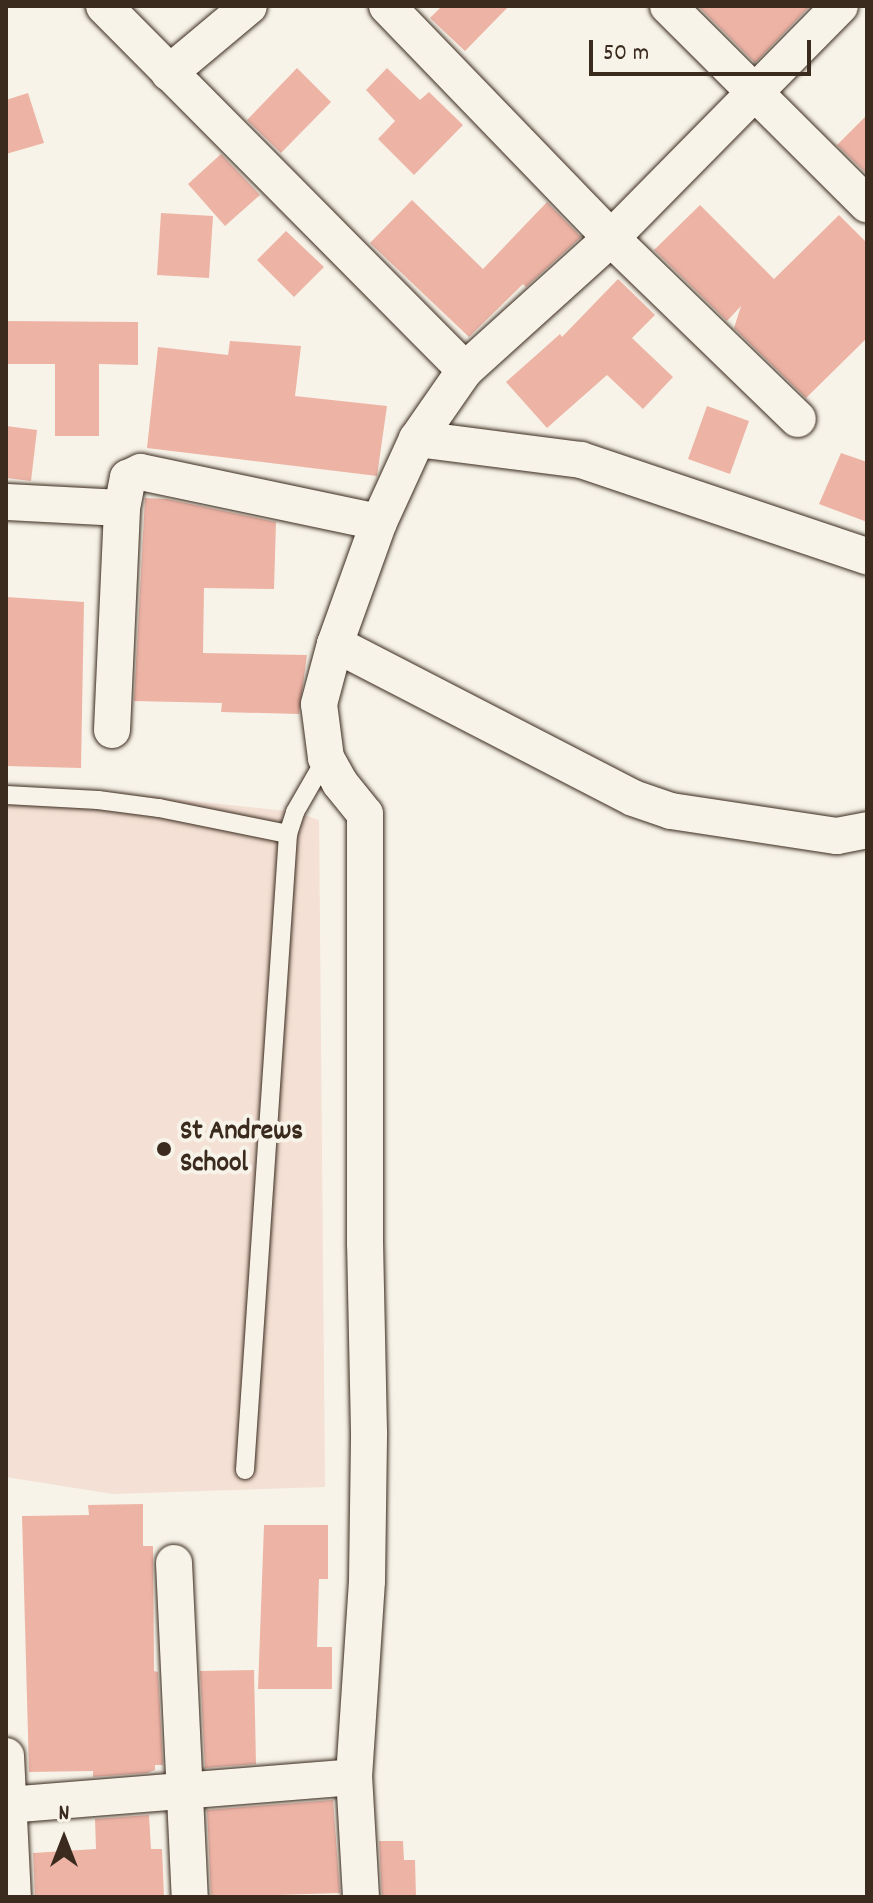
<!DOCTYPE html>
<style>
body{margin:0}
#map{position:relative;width:873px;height:1903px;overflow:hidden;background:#f7f3e8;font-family:Dekko,sans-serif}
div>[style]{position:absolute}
.built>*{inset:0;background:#f4e0d4}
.building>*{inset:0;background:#edb4a6}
.roads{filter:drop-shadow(0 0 2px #3b2a1e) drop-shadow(0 0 2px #3b2a1e)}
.lane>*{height:18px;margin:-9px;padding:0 9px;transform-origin:9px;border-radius:9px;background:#f7f3e8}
.street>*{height:36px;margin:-18px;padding:0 18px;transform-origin:18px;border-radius:18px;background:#f7f3e8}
.dots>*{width:22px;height:22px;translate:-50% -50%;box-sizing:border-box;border:4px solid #f7f3e8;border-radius:50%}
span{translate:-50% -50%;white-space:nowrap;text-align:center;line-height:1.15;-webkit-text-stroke:8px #f7f3e8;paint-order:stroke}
.poi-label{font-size:28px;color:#3b2a1e;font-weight:700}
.left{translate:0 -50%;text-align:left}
.frame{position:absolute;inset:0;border:8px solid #3b2a1e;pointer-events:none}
.north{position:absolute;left:24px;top:1799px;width:80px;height:80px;-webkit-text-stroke:6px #f7f3e8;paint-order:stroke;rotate:0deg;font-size:22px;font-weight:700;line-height:32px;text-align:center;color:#3b2a1e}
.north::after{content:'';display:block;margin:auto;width:28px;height:36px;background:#3b2a1e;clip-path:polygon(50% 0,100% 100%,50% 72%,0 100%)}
.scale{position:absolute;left:589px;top:40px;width:222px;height:36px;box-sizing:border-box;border:4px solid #3b2a1e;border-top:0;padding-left:10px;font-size:24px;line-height:28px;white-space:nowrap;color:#3b2a1e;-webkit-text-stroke:6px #f7f3e8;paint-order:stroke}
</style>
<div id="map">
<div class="built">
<i style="clip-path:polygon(6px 789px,117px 793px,295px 812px,319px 820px,325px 1487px,113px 1494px,6px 1477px)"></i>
</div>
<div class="building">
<i style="clip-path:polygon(442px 6px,509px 6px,465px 51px,430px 18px)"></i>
<i style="clip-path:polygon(698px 6px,810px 6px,755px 63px)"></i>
<i style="clip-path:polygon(297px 68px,331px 102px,281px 153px,247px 120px)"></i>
<i style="clip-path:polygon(387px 68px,420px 100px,429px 92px,463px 125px,414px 175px,378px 139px,395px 121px,366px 90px)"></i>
<i style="clip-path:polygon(28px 93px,44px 143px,6px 154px,6px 100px)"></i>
<i style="clip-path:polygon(867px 115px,867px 174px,837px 145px)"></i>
<i style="clip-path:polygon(221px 154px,260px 195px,225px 226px,188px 184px)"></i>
<i style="clip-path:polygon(412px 200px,483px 269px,547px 202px,581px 237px,526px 287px,523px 284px,469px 337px,370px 243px)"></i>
<i style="clip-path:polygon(700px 205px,774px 279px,839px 215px,867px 243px,867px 338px,806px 398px,734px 328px,741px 306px,727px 321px,654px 250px)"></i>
<i style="clip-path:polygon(161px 213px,213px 216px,209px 278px,157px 275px)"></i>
<i style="clip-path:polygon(286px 231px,324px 267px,294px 297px,257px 260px)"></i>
<i style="clip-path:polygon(618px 279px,655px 315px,632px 338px,673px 377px,643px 409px,607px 375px,547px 428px,506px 382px,560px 334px,562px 337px)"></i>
<i style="clip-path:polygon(6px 321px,138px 322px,138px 365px,99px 364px,99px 436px,55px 436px,55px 364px,6px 364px)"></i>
<i style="clip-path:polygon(230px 341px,301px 346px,295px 396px,387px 406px,377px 476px,147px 448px,158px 347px,228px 355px)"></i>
<i style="clip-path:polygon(707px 406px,749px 421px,730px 474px,688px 459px)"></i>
<i style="clip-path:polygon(6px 426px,37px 430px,31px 481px,6px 478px)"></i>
<i style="clip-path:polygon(841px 453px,867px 462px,867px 522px,819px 504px)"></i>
<i style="clip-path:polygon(145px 498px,167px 499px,276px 522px,274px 589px,204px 588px,203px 653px,307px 655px,299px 714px,221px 712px,222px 703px,134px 701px)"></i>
<i style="clip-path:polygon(6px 597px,84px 602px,81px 768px,6px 766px)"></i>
<i style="clip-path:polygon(143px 1504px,143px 1546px,153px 1546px,154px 1671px,158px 1672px,163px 1765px,155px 1765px,155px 1770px,147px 1773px,93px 1777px,93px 1771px,29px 1772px,22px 1516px,89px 1515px,88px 1505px)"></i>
<i style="clip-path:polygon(264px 1525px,328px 1525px,328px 1579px,319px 1579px,317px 1647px,332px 1647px,332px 1689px,258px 1689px)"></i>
<i style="clip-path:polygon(254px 1670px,256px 1764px,205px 1768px,200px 1671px)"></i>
<i style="clip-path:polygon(333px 1800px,340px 1893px,211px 1897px,207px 1810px)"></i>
<i style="clip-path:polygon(149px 1815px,151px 1849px,162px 1849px,164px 1897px,35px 1897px,33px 1853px,96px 1849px,95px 1819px)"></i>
<i style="clip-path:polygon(379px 1841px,403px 1841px,404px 1860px,415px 1860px,416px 1897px,382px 1897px)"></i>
</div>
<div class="roads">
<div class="lane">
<i style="left:6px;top:795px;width:92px;rotate:3.1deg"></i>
<i style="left:98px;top:800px;width:62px;rotate:7.5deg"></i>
<i style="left:159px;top:808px;width:132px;rotate:11.4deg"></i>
<i style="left:245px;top:1470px;width:637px;rotate:-86.13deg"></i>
<i style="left:288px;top:834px;width:23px;rotate:-72deg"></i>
<i style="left:295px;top:812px;width:62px;rotate:-60.1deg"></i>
</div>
<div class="street">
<i style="left:104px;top:6px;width:513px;rotate:45.24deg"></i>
<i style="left:387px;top:6px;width:322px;rotate:46deg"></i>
<i style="left:611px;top:238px;width:260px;rotate:44.1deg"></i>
<i style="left:668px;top:6px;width:281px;rotate:44.9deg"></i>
<i style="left:169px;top:73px;width:104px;rotate:-39.9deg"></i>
<i style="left:417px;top:439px;width:165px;rotate:7.3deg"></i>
<i style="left:581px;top:460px;width:302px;rotate:18.6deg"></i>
<i style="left:6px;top:502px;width:116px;rotate:3deg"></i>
<i style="left:335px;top:644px;width:335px;rotate:27.3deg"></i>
<i style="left:633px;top:798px;width:40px;rotate:18.9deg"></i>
<i style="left:671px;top:811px;width:168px;rotate:8.6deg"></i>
<i style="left:837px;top:836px;width:31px;rotate:-11deg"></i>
<i style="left:112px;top:730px;width:222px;rotate:-87.4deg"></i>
<i style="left:122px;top:508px;width:31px;rotate:-79deg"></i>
<i style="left:128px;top:478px;width:14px;rotate:-25deg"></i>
<i style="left:141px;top:472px;width:243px;rotate:11.9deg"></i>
<i style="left:174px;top:1563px;width:334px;rotate:87.3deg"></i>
<i style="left:6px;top:1756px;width:141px;rotate:87.2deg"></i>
<i style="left:6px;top:1805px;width:349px;rotate:-4.6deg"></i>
<i style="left:361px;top:1897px;width:120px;rotate:-93.3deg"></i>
<i style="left:354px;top:1777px;width:196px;rotate:-86.2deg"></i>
<i style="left:367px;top:1581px;width:149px;rotate:-89.2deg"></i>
<i style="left:369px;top:1432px;width:189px;rotate:-91.2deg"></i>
<i style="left:365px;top:1243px;width:429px;rotate:-90deg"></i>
<i style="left:365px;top:814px;width:40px;rotate:-129deg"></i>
<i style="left:340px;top:783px;width:29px;rotate:-119deg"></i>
<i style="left:326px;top:758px;width:54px;rotate:-97.4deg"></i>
<i style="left:319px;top:704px;width:62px;rotate:-75.1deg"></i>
<i style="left:335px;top:644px;width:130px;rotate:-70.2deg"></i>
<i style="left:379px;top:522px;width:91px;rotate:-65.4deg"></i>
<i style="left:417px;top:439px;width:84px;rotate:-55.2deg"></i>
<i style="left:465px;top:370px;width:197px;rotate:-42.1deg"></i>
<i style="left:611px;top:238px;width:326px;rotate:-45.4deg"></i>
</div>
</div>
<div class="dots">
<i style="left:164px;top:1149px;background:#3b2a1e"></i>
</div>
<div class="poi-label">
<span class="left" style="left:180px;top:1149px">St Andrews<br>School</span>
</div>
<div class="frame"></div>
<div class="north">N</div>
<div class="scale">50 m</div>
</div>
